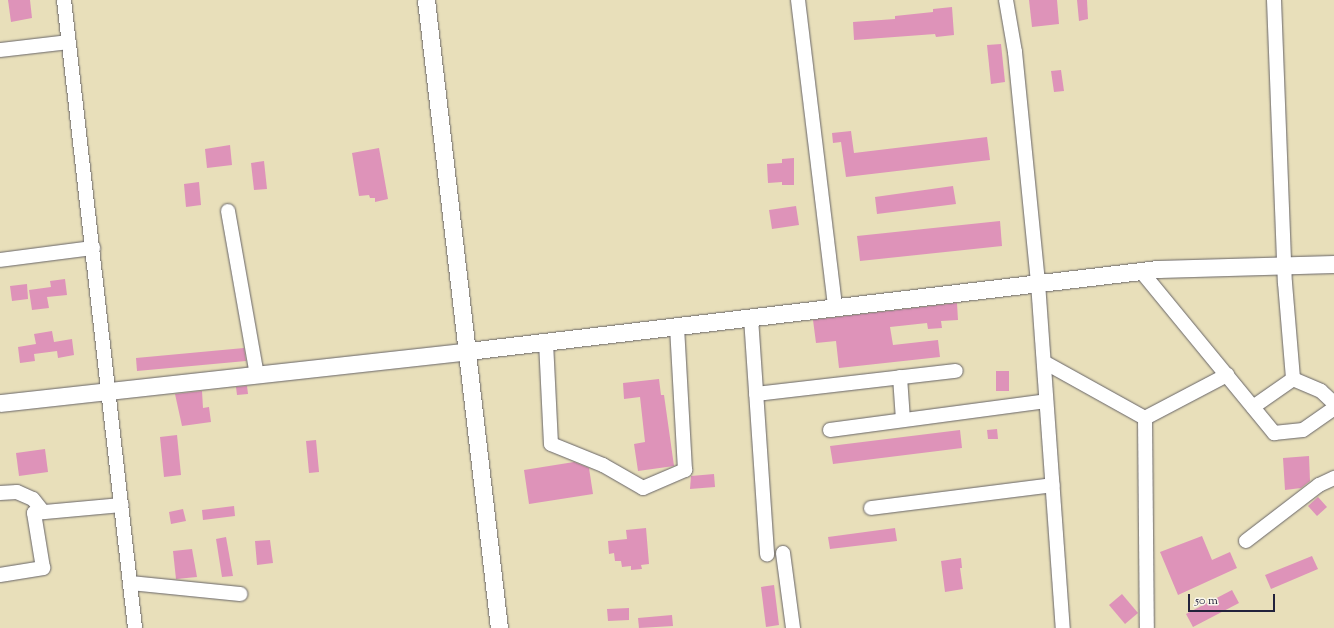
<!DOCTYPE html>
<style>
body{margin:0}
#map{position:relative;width:1334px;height:628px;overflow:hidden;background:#e8dfba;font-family:"Sorts Mill Goudy",serif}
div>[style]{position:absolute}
.building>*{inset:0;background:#de93b9}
.roads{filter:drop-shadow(0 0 1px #676467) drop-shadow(0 0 1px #676467)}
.minor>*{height:14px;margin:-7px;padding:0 7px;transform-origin:7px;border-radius:7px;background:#fff}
.tertiary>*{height:17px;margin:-8.5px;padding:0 8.5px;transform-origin:8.5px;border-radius:8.5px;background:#fff}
span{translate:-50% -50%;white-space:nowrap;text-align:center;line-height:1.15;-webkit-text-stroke:3px #fbf7ec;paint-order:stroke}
.scale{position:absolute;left:1188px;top:594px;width:87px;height:18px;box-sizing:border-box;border:2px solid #22223b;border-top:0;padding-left:5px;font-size:12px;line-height:14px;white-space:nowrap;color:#22223b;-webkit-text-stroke:3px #fbf7ec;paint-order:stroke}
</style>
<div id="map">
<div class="building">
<i style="clip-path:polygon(8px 0,30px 0,32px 18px,11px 22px)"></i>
<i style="clip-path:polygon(1029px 0,1057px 0,1059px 24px,1032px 27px)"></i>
<i style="clip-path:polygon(1077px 0,1087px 0,1088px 19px,1079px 21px)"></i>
<i style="clip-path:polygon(952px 7px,954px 35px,936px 37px,935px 34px,854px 40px,853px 22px,895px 19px,895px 16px,933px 12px,933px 9px)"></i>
<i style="clip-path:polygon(1001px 44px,1005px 82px,991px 84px,987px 45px)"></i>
<i style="clip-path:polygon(1061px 70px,1064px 91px,1054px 92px,1051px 71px)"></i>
<i style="clip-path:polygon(851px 131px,854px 153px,987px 137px,990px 160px,846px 177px,841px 142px,833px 143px,832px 133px)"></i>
<i style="clip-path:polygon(230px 145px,232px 165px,207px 168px,205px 149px)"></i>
<i style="clip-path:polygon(379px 148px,388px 199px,375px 202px,375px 198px,370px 198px,369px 195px,359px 196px,352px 153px)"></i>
<i style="clip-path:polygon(794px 158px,794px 185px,782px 185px,782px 182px,768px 183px,767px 164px,782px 163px,782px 159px)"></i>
<i style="clip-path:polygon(264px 161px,267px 189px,254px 190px,251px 163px)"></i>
<i style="clip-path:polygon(199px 182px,201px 205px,186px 207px,184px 184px)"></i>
<i style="clip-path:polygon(953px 186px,956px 204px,877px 214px,875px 197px)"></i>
<i style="clip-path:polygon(796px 206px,799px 225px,772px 229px,769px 210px)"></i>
<i style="clip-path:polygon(1000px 221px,1002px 246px,860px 261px,857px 236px)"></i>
<i style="clip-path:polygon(65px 279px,67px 295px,47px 297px,49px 308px,32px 310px,29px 290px,51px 287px,50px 281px)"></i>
<i style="clip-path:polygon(27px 284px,28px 299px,12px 301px,10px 286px)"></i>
<i style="clip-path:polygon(957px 303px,958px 320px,941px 321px,942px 328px,928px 329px,927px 323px,890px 327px,893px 345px,938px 340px,940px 357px,839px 368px,836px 341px,816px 343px,813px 320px)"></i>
<i style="clip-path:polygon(52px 331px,54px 342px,72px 339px,74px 355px,58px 358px,57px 351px,34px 354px,35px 361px,20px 363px,18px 347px,36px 344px,34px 334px)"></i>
<i style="clip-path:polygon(244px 348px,246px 361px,137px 371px,136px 358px)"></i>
<i style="clip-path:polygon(996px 371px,1009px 371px,1009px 391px,996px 391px)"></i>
<i style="clip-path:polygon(659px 379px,661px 395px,664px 395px,674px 466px,638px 471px,634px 444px,645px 442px,640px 397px,624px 399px,623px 383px)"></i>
<i style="clip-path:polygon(247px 386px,248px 394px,237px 395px,236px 387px)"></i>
<i style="clip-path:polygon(202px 391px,203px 408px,209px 407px,211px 422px,182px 426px,175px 394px)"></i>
<i style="clip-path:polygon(997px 429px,998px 439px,988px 439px,987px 430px)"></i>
<i style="clip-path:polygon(960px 430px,962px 448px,833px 464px,830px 446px)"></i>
<i style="clip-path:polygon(177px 435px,181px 475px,164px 477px,160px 437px)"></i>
<i style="clip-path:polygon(316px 440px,319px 472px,309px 473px,306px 441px)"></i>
<i style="clip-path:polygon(45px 449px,48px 472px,19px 476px,16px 453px)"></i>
<i style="clip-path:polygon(1309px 456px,1310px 481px,1301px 488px,1285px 490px,1283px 458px)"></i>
<i style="clip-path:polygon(574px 462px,589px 468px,593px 494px,529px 504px,524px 470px)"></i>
<i style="clip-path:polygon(714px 474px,715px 487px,690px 489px,691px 476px)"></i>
<i style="clip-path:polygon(1318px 497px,1327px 507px,1317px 516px,1308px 506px)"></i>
<i style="clip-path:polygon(234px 506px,235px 516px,203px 520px,202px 510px)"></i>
<i style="clip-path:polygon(183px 509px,186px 521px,171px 524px,169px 512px)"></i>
<i style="clip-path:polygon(646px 528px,649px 564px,641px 565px,642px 569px,631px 570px,631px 566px,622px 567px,621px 561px,615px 561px,614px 553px,609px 554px,608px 541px,627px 539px,626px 530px)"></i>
<i style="clip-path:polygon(895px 528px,897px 541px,830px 549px,828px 537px)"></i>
<i style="clip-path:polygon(1202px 536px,1212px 560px,1230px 552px,1237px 568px,1178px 595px,1160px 552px)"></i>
<i style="clip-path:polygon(226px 537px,233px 576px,222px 577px,216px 539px)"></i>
<i style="clip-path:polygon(270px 540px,273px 563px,257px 565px,255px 541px)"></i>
<i style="clip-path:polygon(192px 549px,197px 577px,176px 579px,173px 551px)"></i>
<i style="clip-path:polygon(1312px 556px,1318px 569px,1271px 589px,1265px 575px)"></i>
<i style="clip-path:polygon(961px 558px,962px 568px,960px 568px,963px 589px,945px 592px,941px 561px)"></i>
<i style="clip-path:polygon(774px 585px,779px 625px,766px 627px,761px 587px)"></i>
<i style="clip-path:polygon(1232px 590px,1239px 603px,1193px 627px,1186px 614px)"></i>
<i style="clip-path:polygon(1122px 594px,1138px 613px,1125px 624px,1109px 605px)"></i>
<i style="clip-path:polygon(629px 608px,629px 620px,608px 621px,607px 609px)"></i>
<i style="clip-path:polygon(672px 615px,673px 626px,639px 628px,638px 618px)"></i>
</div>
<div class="roads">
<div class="minor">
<i style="left:64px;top:0;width:632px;rotate:83.55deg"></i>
<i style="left:798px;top:0;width:310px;rotate:83.1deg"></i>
<i style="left:1006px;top:0;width:53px;rotate:80.2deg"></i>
<i style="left:1015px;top:52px;width:232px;rotate:84.3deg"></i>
<i style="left:1038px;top:283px;width:346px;rotate:85.9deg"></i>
<i style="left:1274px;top:0;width:283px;rotate:87.8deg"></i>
<i style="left:1285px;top:283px;width:96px;rotate:85.2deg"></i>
<i style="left:0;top:50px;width:69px;rotate:-6.6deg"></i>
<i style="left:228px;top:211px;width:167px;rotate:80deg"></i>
<i style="left:0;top:260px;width:94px;rotate:-7.4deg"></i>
<i style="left:1141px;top:271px;width:210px;rotate:50.6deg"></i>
<i style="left:1274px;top:433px;width:29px;rotate:-6deg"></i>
<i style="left:1303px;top:430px;width:38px;rotate:-35deg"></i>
<i style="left:751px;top:318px;width:237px;rotate:86.1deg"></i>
<i style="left:546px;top:342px;width:102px;rotate:87.2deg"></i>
<i style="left:551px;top:444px;width:56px;rotate:22deg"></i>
<i style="left:603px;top:465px;width:46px;rotate:29.9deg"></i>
<i style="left:643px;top:488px;width:46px;rotate:-23.2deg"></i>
<i style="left:685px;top:470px;width:144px;rotate:-93.2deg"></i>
<i style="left:1044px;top:362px;width:115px;rotate:29deg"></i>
<i style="left:1145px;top:418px;width:93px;rotate:-27.7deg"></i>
<i style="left:900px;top:377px;width:43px;rotate:86deg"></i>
<i style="left:1293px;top:379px;width:30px;rotate:23deg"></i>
<i style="left:1321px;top:391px;width:18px;rotate:43deg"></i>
<i style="left:756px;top:394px;width:201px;rotate:-6.6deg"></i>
<i style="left:1253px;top:407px;width:49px;rotate:-35deg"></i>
<i style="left:1145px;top:418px;width:210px;rotate:89.5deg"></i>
<i style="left:830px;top:430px;width:218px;rotate:-7.6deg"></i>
<i style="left:0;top:493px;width:17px;rotate:-3deg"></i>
<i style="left:17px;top:492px;width:17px;rotate:24deg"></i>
<i style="left:33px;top:499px;width:16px;rotate:52deg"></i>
<i style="left:871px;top:508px;width:183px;rotate:-7.2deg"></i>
<i style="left:1246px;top:541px;width:92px;rotate:-37.5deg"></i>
<i style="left:1319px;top:485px;width:17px;rotate:-25deg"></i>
<i style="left:783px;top:553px;width:76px;rotate:82.4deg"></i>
<i style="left:0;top:575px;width:44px;rotate:-9.2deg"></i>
<i style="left:43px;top:568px;width:56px;rotate:-99.3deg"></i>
<i style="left:34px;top:513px;width:88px;rotate:-5.2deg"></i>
<i style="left:130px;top:583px;width:111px;rotate:5.7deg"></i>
</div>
<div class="tertiary">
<i style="left:426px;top:0;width:632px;rotate:83.37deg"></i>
<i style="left:0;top:403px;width:471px;rotate:-6.3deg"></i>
<i style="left:468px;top:351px;width:695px;rotate:-6.78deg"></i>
<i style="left:1158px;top:269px;width:176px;rotate:-1.6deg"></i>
</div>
</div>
<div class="scale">50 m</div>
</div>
